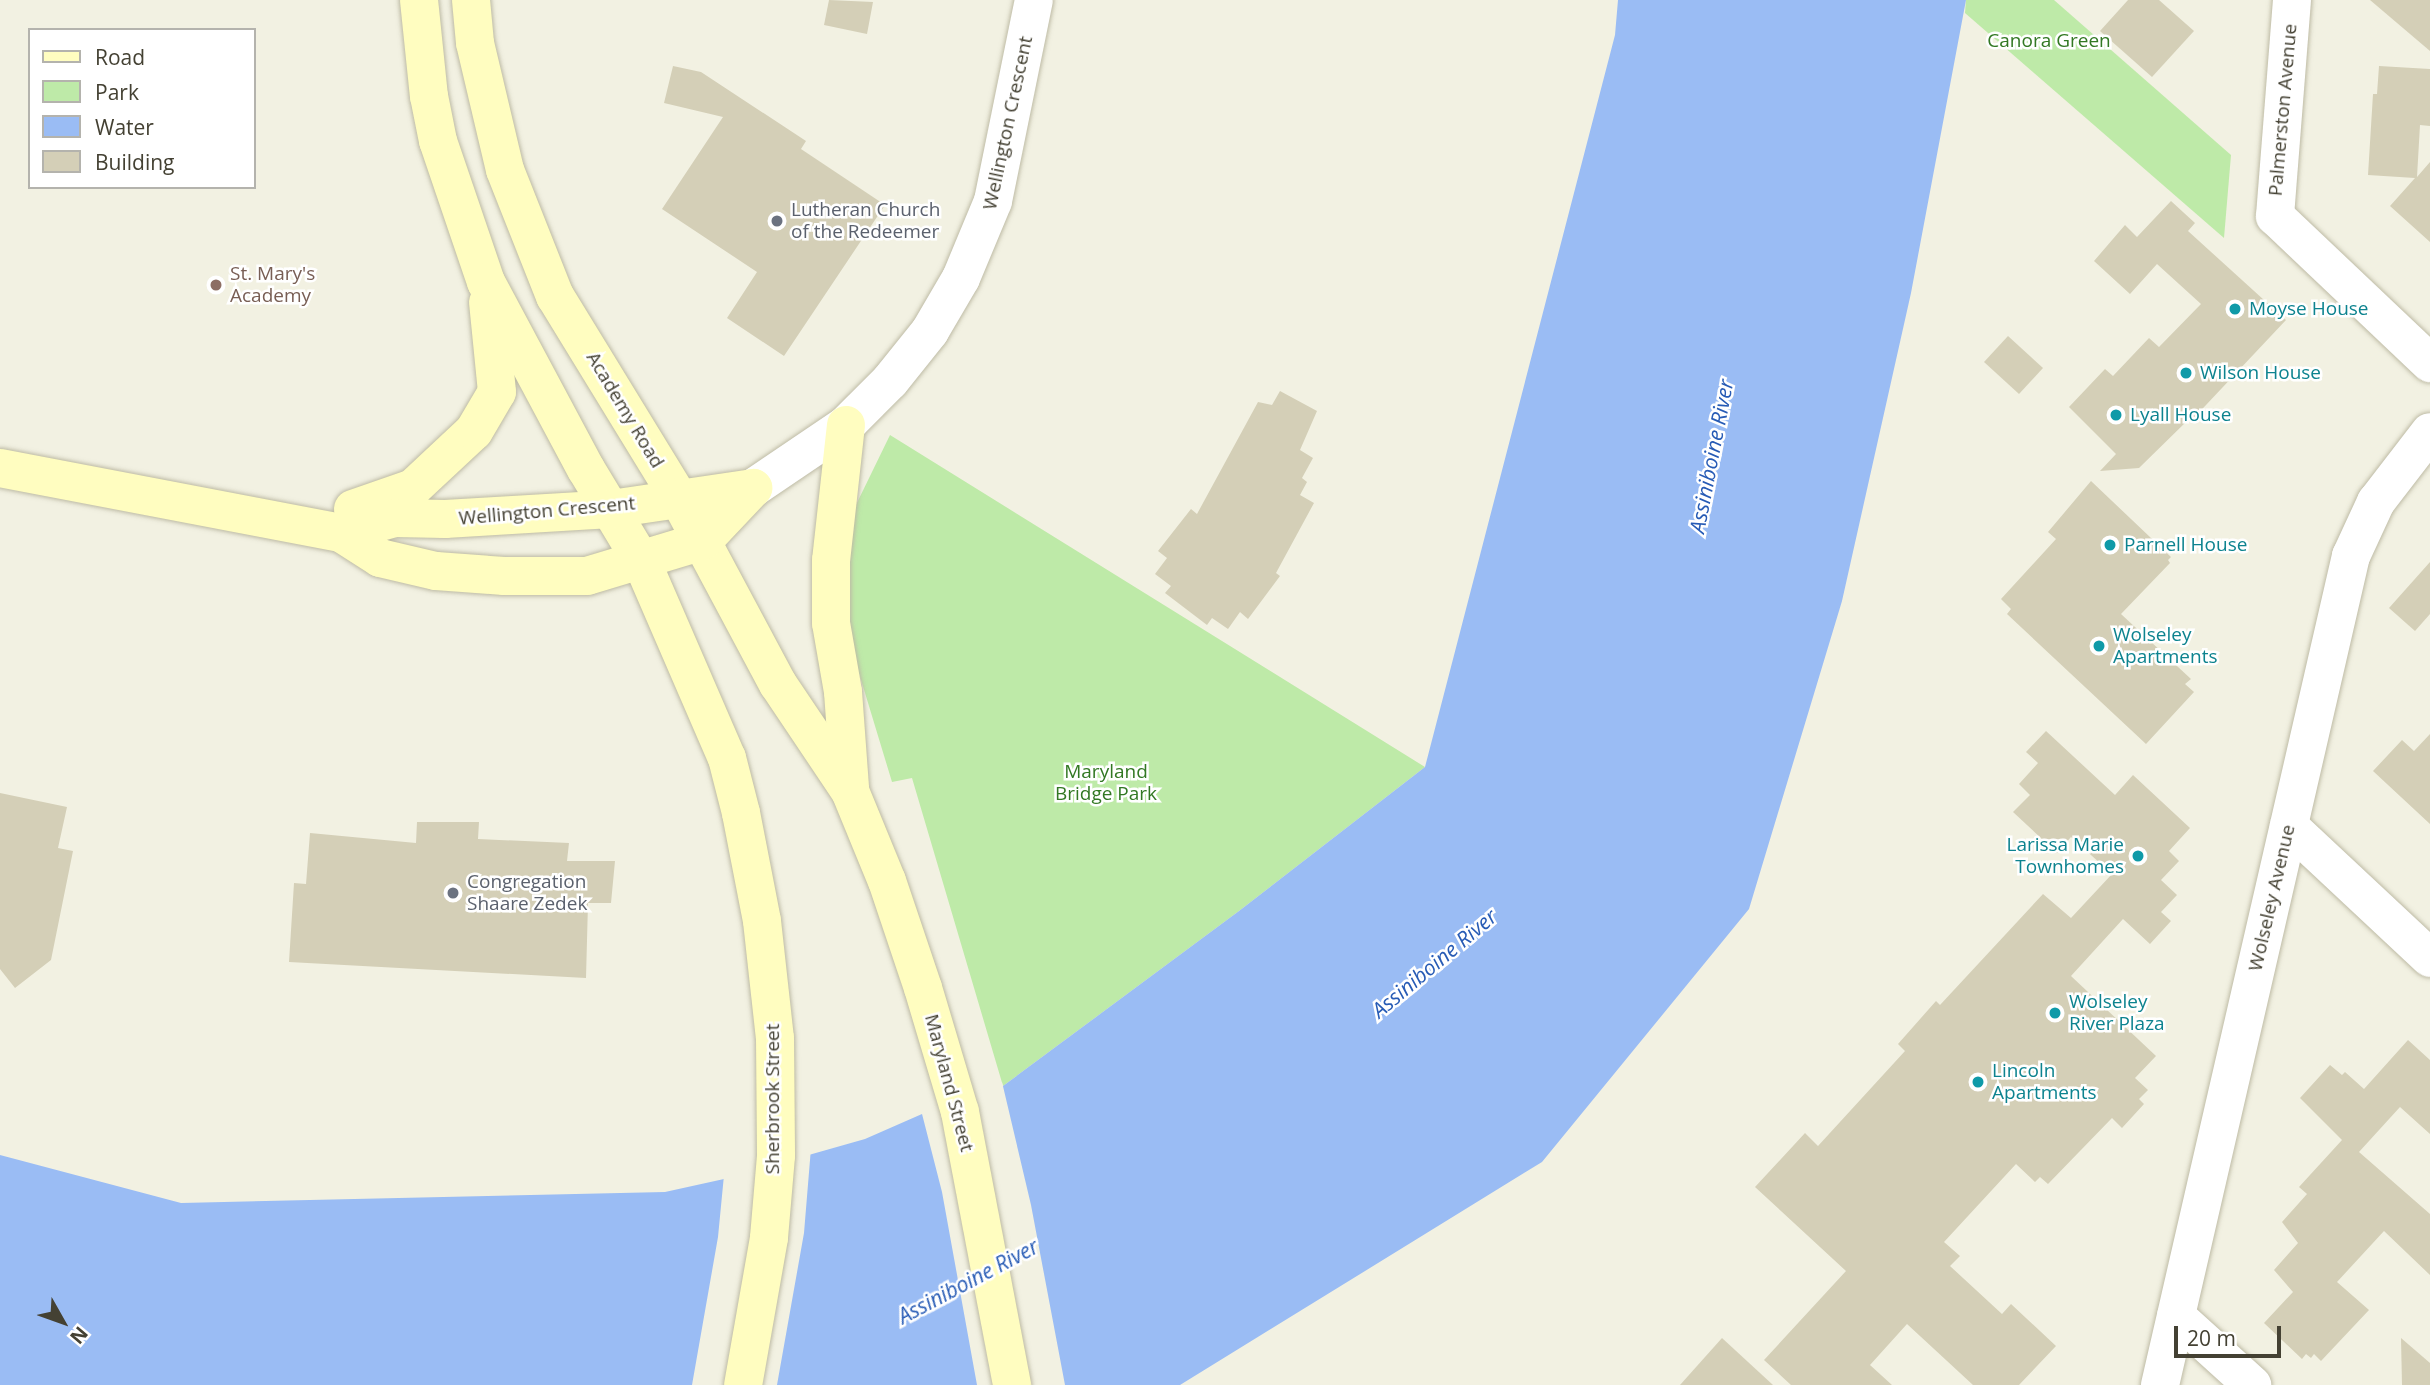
<!DOCTYPE html>
<style>
body{margin:0}
#map{position:relative;width:2430px;height:1385px;overflow:hidden;background:#f2f1e2;font-family:"Open Sans",sans-serif}
div>[style]{position:absolute}
.green>*{inset:0;background:#beeaa8}
.water>*{inset:0;background:#9abcf4}
.pier>*{inset:0;background:#f2f1e2}
.building>*{inset:0;background:#d4cfb7}
.roads{filter:drop-shadow(0 0 2px #bebba5) drop-shadow(0 0 2px #bebba5)}
.street>*{height:38px;margin:-19px;padding:0 19px;transform-origin:19px;border-radius:19px;background:#fff}
.secondary>*{height:38px;margin:-19px;padding:0 19px;transform-origin:19px;border-radius:19px;background:#fffdc0}
.dots>*{width:19px;height:19px;translate:-50% -50%;box-sizing:border-box;border:4px solid #fff;border-radius:50%}
span{translate:-50% -50%;white-space:nowrap;text-align:center;line-height:1.15;-webkit-text-stroke:5px #fff;paint-order:stroke}
.park-label{font-size:19px;color:#327823}
.street-label{font-size:19px;color:#444133}
.worship-label{font-size:19px;color:#5b616d}
.left{translate:0 -50%;text-align:left}
.education-label{font-size:19px;color:#785e54}
.culture-label{font-size:19px;color:#0d838f}
.right{translate:-100% -50%;text-align:right}
.water-label{font-size:21px;color:#275bb5;font-style:italic}
.legend{position:absolute;left:28px;top:28px;width:228px;height:161px;box-sizing:border-box;background:#fff;border:2px solid #b4b3ad;margin:0;padding:9px 12px;list-style:none;font-size:21px;color:#444133}
.legend li{display:flex;align-items:center;gap:14px;height:35px}
.legend b{width:35px;border:2px solid #b4b3ad}
.north{position:absolute;left:28px;top:1287px;width:70px;height:70px;-webkit-text-stroke:5px #fff;paint-order:stroke;rotate:130deg;font-size:19px;font-weight:700;line-height:28px;text-align:center;color:#444133}
.north::after{content:'';display:block;margin:auto;width:24px;height:32px;background:#444133;clip-path:polygon(50% 0,100% 100%,50% 72%,0 100%)}
.scale{position:absolute;left:2174px;top:1326px;width:107px;height:32px;box-sizing:border-box;border:4px solid #444133;border-top:0;padding-left:9px;font-size:21px;line-height:24px;white-space:nowrap;color:#444133;-webkit-text-stroke:5px #fff;paint-order:stroke}
</style>
<div id="map">
<div class="green">
<i style="clip-path:polygon(1966px 0,2054px 0,2231px 155px,2224px 238px,1965px 13px)"></i>
<i style="clip-path:polygon(890px 435px,1425px 767px,1239px 911px,1003px 1086px,912px 778px,892px 782px,852px 650px,843px 597px,853px 511px)"></i>
</div>
<div class="water">
<i style="clip-path:polygon(1618px 0,1966px 0,1911px 293px,1842px 601px,1749px 909px,1542px 1162px,1180px 1385px,0 1385px,0 1155px,181px 1203px,665px 1192px,724px 1179px,865px 1139px,922px 1114px,1003px 1086px,1239px 911px,1425px 767px,1615px 35px)"></i>
</div>
<div class="pier">
<i style="clip-path:polygon(1002px 1082px,1031px 1205px,1065px 1385px,977px 1385px,942px 1192px,921px 1110px)"></i>
<i style="clip-path:polygon(811px 1148px,804px 1233px,777px 1385px,692px 1385px,718px 1237px,724px 1175px)"></i>
</div>
<div class="building">
<i style="clip-path:polygon(829px 0,873px 2px,867px 34px,824px 25px)"></i>
<i style="clip-path:polygon(2128px 0,2159px 0,2194px 31px,2152px 77px,2100px 31px)"></i>
<i style="clip-path:polygon(2370px 0,2430px 0,2430px 51px)"></i>
<i style="clip-path:polygon(673px 66px,701px 72px,806px 141px,801px 149px,885px 205px,784px 356px,727px 318px,757px 272px,662px 209px,723px 117px,664px 103px)"></i>
<i style="clip-path:polygon(2379px 66px,2430px 69px,2430px 126px,2420px 125px,2417px 177px,2430px 162px,2430px 242px,2390px 206px,2415px 178px,2368px 175px,2373px 94px,2377px 94px)"></i>
<i style="clip-path:polygon(2171px 201px,2195px 223px,2188px 231px,2286px 320px,2190px 422px,2188px 420px,2139px 468px,2100px 471px,2116px 454px,2069px 407px,2105px 369px,2113px 376px,2149px 338px,2159px 347px,2201px 304px,2157px 264px,2130px 294px,2094px 261px,2125px 225px,2137px 237px)"></i>
<i style="clip-path:polygon(2008px 336px,2043px 368px,2019px 394px,1984px 362px)"></i>
<i style="clip-path:polygon(1280px 391px,1317px 411px,1300px 450px,1313px 458px,1302px 478px,1307px 482px,1300px 495px,1314px 503px,1276px 573px,1280px 576px,1248px 619px,1240px 612px,1228px 629px,1212px 618px,1207px 625px,1165px 593px,1171px 586px,1155px 574px,1167px 558px,1158px 551px,1191px 509px,1197px 514px,1258px 402px,1272px 405px)"></i>
<i style="clip-path:polygon(2091px 481px,2171px 557px,2168px 560px,2170px 563px,2121px 614px,2191px 679px,2185px 684px,2194px 692px,2146px 744px,2007px 614px,2011px 609px,2001px 599px,2056px 539px,2048px 532px)"></i>
<i style="clip-path:polygon(2430px 562px,2430px 614px,2415px 631px,2389px 608px)"></i>
<i style="clip-path:polygon(2046px 731px,2115px 795px,2133px 775px,2190px 828px,2169px 851px,2179px 861px,2161px 880px,2177px 895px,2161px 912px,2171px 921px,2150px 944px,2123px 919px,2071px 976px,2156px 1056px,2135px 1078px,2148px 1090px,2139px 1099px,2144px 1104px,2122px 1128px,2112px 1118px,2048px 1184px,2040px 1177px,2035px 1182px,2016px 1164px,1944px 1242px,1960px 1256px,1950px 1266px,2002px 1314px,2011px 1304px,2056px 1346px,2019px 1385px,1973px 1385px,1907px 1324px,1870px 1365px,1892px 1385px,1791px 1385px,1764px 1360px,1846px 1271px,1755px 1187px,1805px 1133px,1818px 1146px,1905px 1051px,1898px 1044px,1936px 1001px,1940px 1005px,2043px 894px,2071px 918px,2112px 874px,2071px 837px,2057px 853px,2013px 812px,2030px 795px,2019px 784px,2038px 763px,2026px 752px)"></i>
<i style="clip-path:polygon(2430px 734px,2430px 824px,2373px 771px,2402px 740px,2414px 751px)"></i>
<i style="clip-path:polygon(0 793px,67px 807px,58px 848px,73px 851px,51px 960px,15px 988px,0 969px)"></i>
<i style="clip-path:polygon(417px 822px,479px 822px,478px 839px,569px 843px,567px 861px,615px 861px,611px 903px,588px 903px,586px 978px,289px 962px,294px 883px,306px 884px,310px 833px,416px 843px)"></i>
<i style="clip-path:polygon(2408px 1040px,2430px 1060px,2430px 1134px,2400px 1107px,2359px 1152px,2430px 1214px,2430px 1275px,2384px 1231px,2337px 1282px,2369px 1310px,2321px 1361px,2314px 1354px,2311px 1358px,2306px 1354px,2302px 1359px,2264px 1323px,2293px 1292px,2274px 1270px,2298px 1243px,2282px 1222px,2307px 1194px,2299px 1187px,2342px 1140px,2300px 1098px,2330px 1065px,2342px 1075px,2345px 1072px,2364px 1089px)"></i>
<i style="clip-path:polygon(1722px 1338px,1773px 1385px,1680px 1385px)"></i>
<i style="clip-path:polygon(2401px 1338px,2430px 1363px,2430px 1385px,2402px 1385px)"></i>
</div>
<div class="roads">
<div class="street">
<i style="left:2292px;top:0;width:217px;rotate:94.5deg"></i>
<i style="left:2275px;top:216px;width:214px;rotate:43.5deg"></i>
<i style="left:753px;top:488px;width:112px;rotate:-34.1deg"></i>
<i style="left:846px;top:425px;width:62px;rotate:-45deg"></i>
<i style="left:890px;top:381px;width:64px;rotate:-51.3deg"></i>
<i style="left:930px;top:331px;width:61px;rotate:-59.7deg"></i>
<i style="left:961px;top:278px;width:83px;rotate:-67.4deg"></i>
<i style="left:993px;top:201px;width:205px;rotate:-78.5deg"></i>
<i style="left:2289px;top:826px;width:193px;rotate:43.1deg"></i>
<i style="left:2176px;top:1316px;width:103px;rotate:42.2deg"></i>
<i style="left:2160px;top:1385px;width:851px;rotate:-77.03deg"></i>
<i style="left:2351px;top:556px;width:60px;rotate:-65.2deg"></i>
<i style="left:2376px;top:502px;width:88px;rotate:-52.4deg"></i>
</div>
<div class="secondary">
<i style="left:419px;top:0;width:97px;rotate:84.1deg"></i>
<i style="left:429px;top:96px;width:46px;rotate:78.7deg"></i>
<i style="left:438px;top:141px;width:149px;rotate:71.2deg"></i>
<i style="left:486px;top:282px;width:212px;rotate:61.9deg"></i>
<i style="left:586px;top:469px;width:109px;rotate:58.9deg"></i>
<i style="left:642px;top:562px;width:214px;rotate:66.6deg"></i>
<i style="left:727px;top:758px;width:57px;rotate:75.7deg"></i>
<i style="left:741px;top:813px;width:110px;rotate:79deg"></i>
<i style="left:762px;top:921px;width:118px;rotate:83.7deg"></i>
<i style="left:775px;top:1038px;width:118px;rotate:89.5deg"></i>
<i style="left:776px;top:1156px;width:82px;rotate:94.9deg"></i>
<i style="left:769px;top:1238px;width:149px;rotate:100deg"></i>
<i style="left:471px;top:0;width:43px;rotate:84.7deg"></i>
<i style="left:475px;top:43px;width:130px;rotate:76.7deg"></i>
<i style="left:505px;top:170px;width:136px;rotate:68.4deg"></i>
<i style="left:555px;top:296px;width:236px;rotate:58.5deg"></i>
<i style="left:678px;top:497px;width:212px;rotate:61.9deg"></i>
<i style="left:778px;top:684px;width:129px;rotate:56.1deg"></i>
<i style="left:850px;top:791px;width:97px;rotate:67.7deg"></i>
<i style="left:887px;top:881px;width:113px;rotate:71.4deg"></i>
<i style="left:923px;top:988px;width:129px;rotate:73.4deg"></i>
<i style="left:960px;top:1112px;width:278px;rotate:79.2deg"></i>
<i style="left:846px;top:425px;width:136px;rotate:96.3deg"></i>
<i style="left:831px;top:560px;width:63px;rotate:90deg"></i>
<i style="left:831px;top:623px;width:70px;rotate:80.1deg"></i>
<i style="left:843px;top:692px;width:96px;rotate:85.8deg"></i>
<i style="left:0;top:468px;width:347px;rotate:10.8deg"></i>
<i style="left:341px;top:533px;width:46px;rotate:32.7deg"></i>
<i style="left:380px;top:558px;width:57px;rotate:13.1deg"></i>
<i style="left:436px;top:571px;width:68px;rotate:4.2deg"></i>
<i style="left:504px;top:576px;width:83px"></i>
<i style="left:587px;top:576px;width:121px;rotate:-16.8deg"></i>
<i style="left:703px;top:541px;width:73px;rotate:-46.7deg"></i>
<i style="left:353px;top:509px;width:64px;rotate:-19.3deg"></i>
<i style="left:413px;top:488px;width:83px;rotate:-43.1deg"></i>
<i style="left:474px;top:431px;width:45px;rotate:-59.5deg"></i>
<i style="left:497px;top:392px;width:90px;rotate:-95.7deg"></i>
<i style="left:341px;top:533px;width:56px;rotate:-15.5deg"></i>
<i style="left:395px;top:518px;width:50px;rotate:1.1deg"></i>
<i style="left:445px;top:519px;width:166px;rotate:-3.4deg"></i>
<i style="left:611px;top:509px;width:144px;rotate:-8.4deg"></i>
</div>
</div>
<div class="dots">
<i style="left:777px;top:221px;background:#6b7280"></i>
<i style="left:216px;top:285px;background:#8d6e63"></i>
<i style="left:2235px;top:309px;background:#0f9aa8"></i>
<i style="left:2186px;top:373px;background:#0f9aa8"></i>
<i style="left:2116px;top:415px;background:#0f9aa8"></i>
<i style="left:2110px;top:545px;background:#0f9aa8"></i>
<i style="left:2099px;top:646px;background:#0f9aa8"></i>
<i style="left:2138px;top:856px;background:#0f9aa8"></i>
<i style="left:453px;top:893px;background:#6b7280"></i>
<i style="left:2055px;top:1013px;background:#0f9aa8"></i>
<i style="left:1978px;top:1082px;background:#0f9aa8"></i>
</div>
<div class="park-label">
<span style="left:2049px;top:41px">Canora Green</span>
<span style="left:1106px;top:783px">Maryland<br>Bridge Park</span>
</div>
<div class="street-label">
<span style="left:2283px;top:110px;rotate:-85deg">Palmerston Avenue</span>
<span style="left:1008px;top:123px;rotate:-78deg">Wellington Crescent</span>
<span style="left:625px;top:410px;rotate:59deg">Academy Road</span>
<span style="left:547px;top:511px;rotate:-5deg">Wellington Crescent</span>
<span style="left:2272px;top:898px;rotate:-77deg">Wolseley Avenue</span>
<span style="left:949px;top:1083px;rotate:75deg">Maryland Street</span>
<span style="left:773px;top:1099px;rotate:-90deg">Sherbrook Street</span>
</div>
<div class="worship-label">
<span class="left" style="left:791px;top:221px">Lutheran Church<br>of the Redeemer</span>
<span class="left" style="left:467px;top:893px">Congregation<br>Shaare Zedek</span>
</div>
<div class="education-label">
<span class="left" style="left:230px;top:285px">St. Mary's<br>Academy</span>
</div>
<div class="culture-label">
<span class="left" style="left:2249px;top:309px">Moyse House</span>
<span class="left" style="left:2200px;top:373px">Wilson House</span>
<span class="left" style="left:2130px;top:415px">Lyall House</span>
<span class="left" style="left:2124px;top:545px">Parnell House</span>
<span class="left" style="left:2113px;top:646px">Wolseley<br>Apartments</span>
<span class="right" style="left:2124px;top:856px">Larissa Marie<br>Townhomes</span>
<span class="left" style="left:2069px;top:1013px">Wolseley<br>River Plaza</span>
<span class="left" style="left:1992px;top:1082px">Lincoln<br>Apartments</span>
</div>
<div class="water-label">
<span style="left:1711px;top:456px;rotate:-79deg">Assiniboine River</span>
<span style="left:1434px;top:963px;rotate:-40deg">Assiniboine River</span>
<span style="left:968px;top:1281px;rotate:-28deg">Assiniboine River</span>
</div>
<ul class="legend">
<li><b style="height:9px;background:#fffdc0"></b>Road</li>
<li><b style="height:19px;background:#beeaa8"></b>Park</li>
<li><b style="height:19px;background:#9abcf4"></b>Water</li>
<li><b style="height:19px;background:#d4cfb7"></b>Building</li>
</ul>
<div class="north">N</div>
<div class="scale">20 m</div>
</div>
